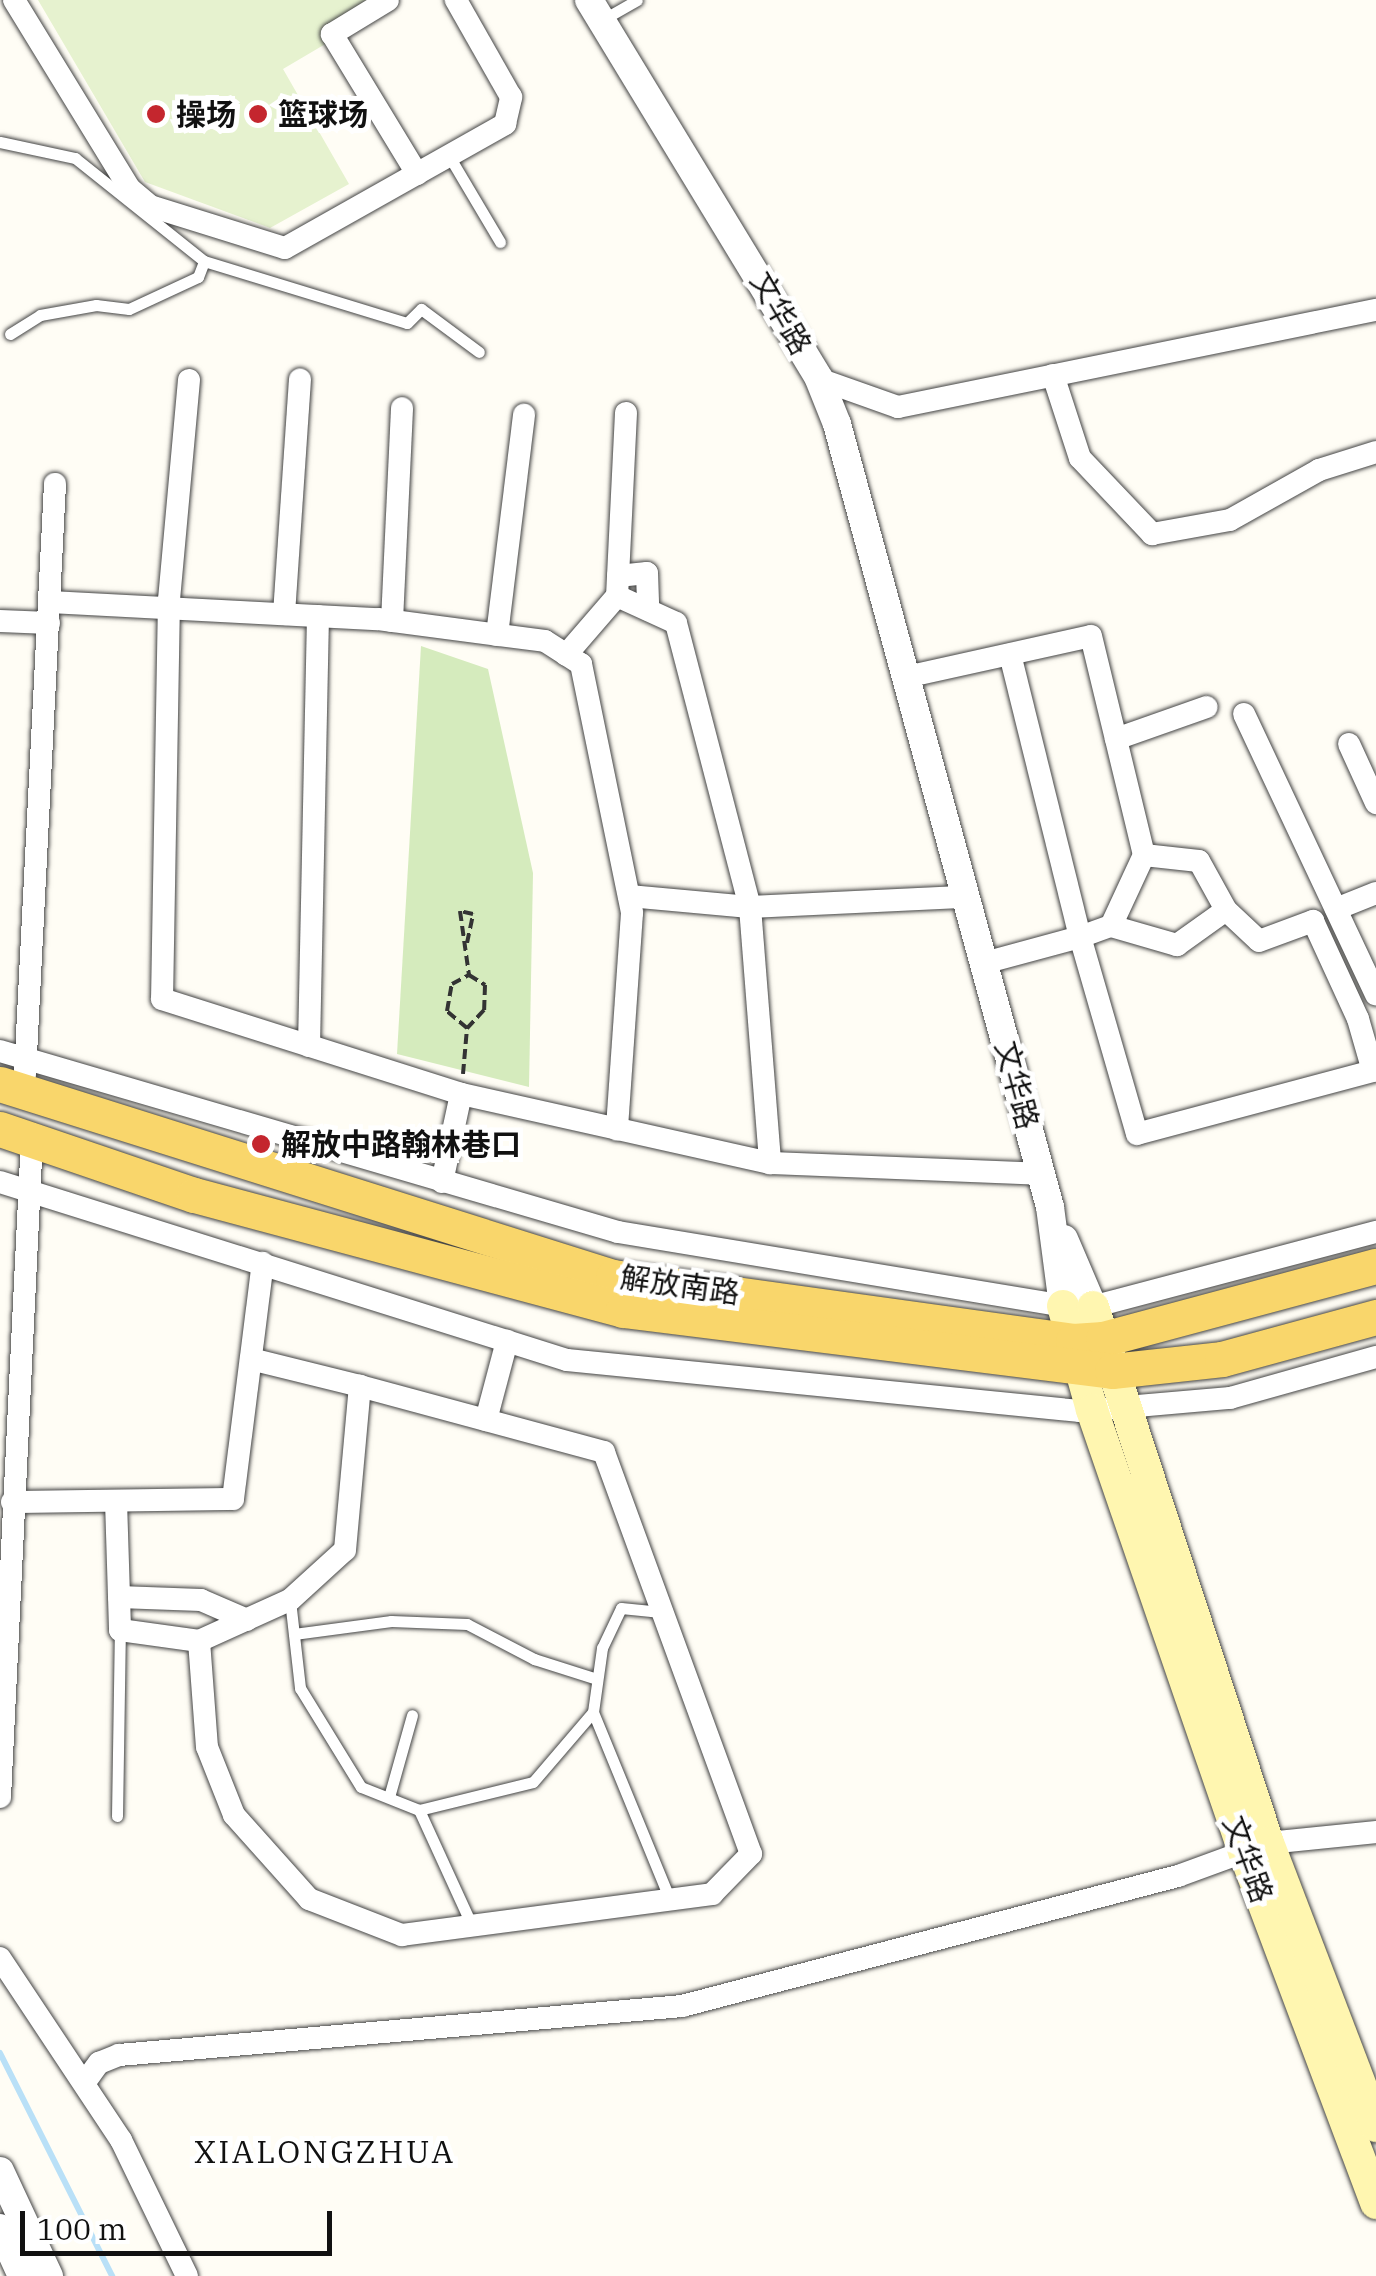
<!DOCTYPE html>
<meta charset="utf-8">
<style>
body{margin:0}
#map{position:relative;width:1376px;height:2276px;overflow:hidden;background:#fffdf5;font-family:"IBM Plex Serif","Noto Sans SC",serif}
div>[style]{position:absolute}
.green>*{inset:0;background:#d5ebbd}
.pitch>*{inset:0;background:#e6f2cf}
.stream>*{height:6px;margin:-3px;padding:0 3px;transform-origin:3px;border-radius:3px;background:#b9e0f7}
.path>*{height:4px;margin-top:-2px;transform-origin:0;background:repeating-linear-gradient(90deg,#333 0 10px,transparent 0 15px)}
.roads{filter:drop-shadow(0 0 2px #444) drop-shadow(0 0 2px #444)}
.service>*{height:11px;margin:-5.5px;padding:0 5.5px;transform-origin:5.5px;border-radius:5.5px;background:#fff}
.minor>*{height:22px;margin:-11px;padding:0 11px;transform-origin:11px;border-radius:11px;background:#fff}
.tertiary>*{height:28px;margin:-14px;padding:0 14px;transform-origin:14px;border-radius:14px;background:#fff}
.secondary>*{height:32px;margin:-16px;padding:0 16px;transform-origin:16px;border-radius:16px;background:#fff6b0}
.primary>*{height:35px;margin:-17.5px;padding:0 17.5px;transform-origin:17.5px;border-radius:17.5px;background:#f9d66b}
.dots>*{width:28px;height:28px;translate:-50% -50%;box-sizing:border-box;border:5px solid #fff;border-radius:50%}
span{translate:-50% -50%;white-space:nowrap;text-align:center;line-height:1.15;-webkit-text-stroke:10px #fff;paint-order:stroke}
.poi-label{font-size:30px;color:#111;font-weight:700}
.left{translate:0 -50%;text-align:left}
.street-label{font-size:30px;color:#111}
.neighbourhood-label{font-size:32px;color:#111;letter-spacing:2.5px}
.scale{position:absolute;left:20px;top:2211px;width:312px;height:45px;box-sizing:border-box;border:5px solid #111;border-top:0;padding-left:12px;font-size:30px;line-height:35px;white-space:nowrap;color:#111;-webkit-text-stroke:8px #fff;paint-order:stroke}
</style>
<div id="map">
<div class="green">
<i style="clip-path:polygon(421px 646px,488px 669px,533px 873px,529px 1087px,397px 1054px)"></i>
</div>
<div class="pitch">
<i style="clip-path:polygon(38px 0,400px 0,283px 69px,349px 184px,270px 228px,145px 182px)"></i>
</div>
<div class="stream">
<i style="left:0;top:2053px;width:250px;rotate:63.3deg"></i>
</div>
<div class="path">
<i style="left:467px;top:943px;width:30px;rotate:-78deg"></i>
<i style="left:473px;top:914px;width:13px;rotate:-167deg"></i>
<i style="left:460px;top:911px;width:65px;rotate:82deg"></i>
<i style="left:463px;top:1074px;width:46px;rotate:-85deg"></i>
<i style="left:467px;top:1028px;width:26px;rotate:-140deg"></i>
<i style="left:447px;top:1011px;width:27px;rotate:-80deg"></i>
<i style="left:452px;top:984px;width:19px;rotate:-28deg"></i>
<i style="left:469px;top:975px;width:19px;rotate:32deg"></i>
<i style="left:485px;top:985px;width:25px;rotate:92deg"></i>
<i style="left:484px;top:1010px;width:25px;rotate:133deg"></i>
</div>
<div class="roads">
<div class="service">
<i style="left:602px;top:20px;width:40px;rotate:-29.7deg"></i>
<i style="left:0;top:142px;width:77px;rotate:12deg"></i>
<i style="left:75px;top:158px;width:165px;rotate:38.6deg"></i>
<i style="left:204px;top:261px;width:212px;rotate:17deg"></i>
<i style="left:407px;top:323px;width:20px;rotate:-45deg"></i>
<i style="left:421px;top:309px;width:72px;rotate:36.6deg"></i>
<i style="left:449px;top:156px;width:100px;rotate:59.3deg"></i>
<i style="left:10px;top:334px;width:36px;rotate:-32deg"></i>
<i style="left:40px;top:315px;width:57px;rotate:-10.1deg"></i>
<i style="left:96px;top:305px;width:33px;rotate:7deg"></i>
<i style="left:129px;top:309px;width:76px;rotate:-24.9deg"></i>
<i style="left:198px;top:277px;width:17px;rotate:-69deg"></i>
<i style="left:290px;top:1600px;width:89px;rotate:83.5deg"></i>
<i style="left:300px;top:1688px;width:116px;rotate:58.4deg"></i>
<i style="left:361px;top:1787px;width:62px;rotate:21.6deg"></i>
<i style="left:419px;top:1810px;width:117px;rotate:-13.8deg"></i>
<i style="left:533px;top:1782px;width:92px;rotate:-49.4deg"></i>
<i style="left:593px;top:1712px;width:65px;rotate:-82deg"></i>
<i style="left:602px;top:1648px;width:44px;rotate:-64.6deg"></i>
<i style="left:621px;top:1608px;width:40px;rotate:5.7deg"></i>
<i style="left:294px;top:1634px;width:98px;rotate:-7.6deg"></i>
<i style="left:391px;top:1621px;width:76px;rotate:2.3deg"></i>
<i style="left:467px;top:1624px;width:76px;rotate:27.6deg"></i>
<i style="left:534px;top:1659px;width:66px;rotate:17.6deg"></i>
<i style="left:593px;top:1712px;width:203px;rotate:67.7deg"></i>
<i style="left:389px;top:1797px;width:85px;rotate:-74.3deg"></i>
<i style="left:419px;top:1810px;width:128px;rotate:65.4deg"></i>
<i style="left:117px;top:1816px;width:186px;rotate:-89.1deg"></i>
</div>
<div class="minor">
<i style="left:14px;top:0;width:222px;rotate:58.5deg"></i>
<i style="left:130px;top:189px;width:26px;rotate:40deg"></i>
<i style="left:150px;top:206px;width:141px;rotate:17.3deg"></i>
<i style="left:285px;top:248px;width:253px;rotate:-29.4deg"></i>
<i style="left:505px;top:124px;width:28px;rotate:-77deg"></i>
<i style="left:511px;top:97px;width:112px;rotate:-119.6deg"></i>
<i style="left:388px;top:0;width:66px;rotate:148.7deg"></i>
<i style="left:332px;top:34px;width:164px;rotate:58.7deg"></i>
<i style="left:1053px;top:375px;width:87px;rotate:72deg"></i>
<i style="left:1080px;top:458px;width:105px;rotate:46.5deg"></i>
<i style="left:1152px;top:534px;width:79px;rotate:-10.2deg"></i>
<i style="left:1230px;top:520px;width:102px;rotate:-29.3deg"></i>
<i style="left:1319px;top:470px;width:60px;rotate:-17.5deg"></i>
<i style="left:819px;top:379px;width:84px;rotate:19.5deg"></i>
<i style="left:898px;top:407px;width:488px;rotate:-11.5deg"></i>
<i style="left:189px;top:380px;width:221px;rotate:95.2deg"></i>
<i style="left:169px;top:600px;width:399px;rotate:91deg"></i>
<i style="left:162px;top:999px;width:314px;rotate:17.6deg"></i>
<i style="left:461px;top:1094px;width:317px;rotate:12.6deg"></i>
<i style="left:770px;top:1163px;width:271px;rotate:2.3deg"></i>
<i style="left:626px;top:413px;width:183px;rotate:92.8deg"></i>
<i style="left:617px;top:596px;width:65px;rotate:24.6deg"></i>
<i style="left:676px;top:623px;width:293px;rotate:75.4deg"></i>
<i style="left:750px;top:907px;width:257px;rotate:85.5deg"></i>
<i style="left:618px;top:576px;width:29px;rotate:-6deg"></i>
<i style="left:647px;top:573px;width:37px;rotate:88deg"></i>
<i style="left:50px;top:602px;width:328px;rotate:3deg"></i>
<i style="left:378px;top:619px;width:168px;rotate:7.5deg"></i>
<i style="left:545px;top:641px;width:43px;rotate:32.6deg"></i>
<i style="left:581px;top:664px;width:254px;rotate:78.4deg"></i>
<i style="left:632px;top:913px;width:217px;rotate:94deg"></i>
<i style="left:284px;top:614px;width:235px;rotate:-86.1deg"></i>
<i style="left:0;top:621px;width:49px;rotate:2.3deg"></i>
<i style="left:392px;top:621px;width:213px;rotate:-87.3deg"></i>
<i style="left:497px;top:635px;width:222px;rotate:-83deg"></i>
<i style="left:566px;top:655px;width:78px;rotate:-49.2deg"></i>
<i style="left:906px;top:677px;width:189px;rotate:-12.5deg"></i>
<i style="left:1091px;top:636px;width:225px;rotate:76.4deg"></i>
<i style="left:1144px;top:855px;width:78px;rotate:114.9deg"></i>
<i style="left:1244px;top:714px;width:310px;rotate:64.8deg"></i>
<i style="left:1116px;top:739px;width:96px;rotate:-19.4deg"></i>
<i style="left:1349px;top:744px;width:65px;rotate:65.4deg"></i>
<i style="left:1144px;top:855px;width:55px;rotate:6.2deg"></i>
<i style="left:1199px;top:861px;width:56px;rotate:61.1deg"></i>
<i style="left:629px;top:896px;width:121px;rotate:5.2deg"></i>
<i style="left:750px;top:907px;width:216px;rotate:-2.7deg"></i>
<i style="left:1336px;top:909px;width:43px;rotate:-21.8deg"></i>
<i style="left:984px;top:963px;width:99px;rotate:-15.2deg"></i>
<i style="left:1080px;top:937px;width:33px;rotate:-20deg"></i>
<i style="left:1111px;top:926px;width:69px;rotate:16.1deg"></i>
<i style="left:1177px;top:945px;width:60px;rotate:-35.5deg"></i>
<i style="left:1226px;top:910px;width:45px;rotate:43.2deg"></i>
<i style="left:1259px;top:941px;width:58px;rotate:-20.3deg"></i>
<i style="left:1313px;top:921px;width:108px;rotate:65.3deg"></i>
<i style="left:1358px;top:1019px;width:54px;rotate:73.9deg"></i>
<i style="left:1373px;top:1071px;width:244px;rotate:165.1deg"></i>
<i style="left:1137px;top:1134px;width:205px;rotate:-106.1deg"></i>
<i style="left:1080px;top:937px;width:291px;rotate:-103.9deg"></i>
<i style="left:309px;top:1046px;width:430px;rotate:-88.8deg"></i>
<i style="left:0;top:1051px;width:644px;rotate:16.32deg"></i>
<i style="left:618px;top:1232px;width:472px;rotate:9.4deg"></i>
<i style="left:1084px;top:1309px;width:302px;rotate:-14.8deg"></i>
<i style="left:25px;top:1074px;width:591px;rotate:-87.09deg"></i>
<i style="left:0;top:1182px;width:594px;rotate:17.43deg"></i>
<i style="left:567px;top:1360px;width:516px;rotate:5.68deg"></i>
<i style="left:1080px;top:1411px;width:151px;rotate:-5deg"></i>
<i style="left:1230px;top:1398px;width:152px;rotate:-15.7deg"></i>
<i style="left:442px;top:1182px;width:90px;rotate:-77.8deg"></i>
<i style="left:486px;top:1420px;width:82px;rotate:-75.1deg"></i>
<i style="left:116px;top:1501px;width:129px;rotate:88.2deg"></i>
<i style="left:120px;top:1630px;width:80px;rotate:7.9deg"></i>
<i style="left:199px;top:1641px;width:100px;rotate:-24.3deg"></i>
<i style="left:290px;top:1600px;width:74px;rotate:-42.3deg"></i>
<i style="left:345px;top:1550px;width:165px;rotate:-84.8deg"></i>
<i style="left:360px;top:1386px;width:112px;rotate:-166.1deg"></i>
<i style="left:12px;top:1502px;width:221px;rotate:-0.8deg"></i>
<i style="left:233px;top:1499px;width:238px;rotate:-82.8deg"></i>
<i style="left:119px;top:1597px;width:82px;rotate:2.1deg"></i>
<i style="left:201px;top:1600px;width:50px;rotate:23.5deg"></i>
<i style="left:199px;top:1641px;width:106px;rotate:85.7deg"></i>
<i style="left:207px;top:1747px;width:73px;rotate:68.3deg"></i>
<i style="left:234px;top:1815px;width:113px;rotate:48.2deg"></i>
<i style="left:309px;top:1899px;width:100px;rotate:21.2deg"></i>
<i style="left:402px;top:1935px;width:313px;rotate:-7.5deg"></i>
<i style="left:712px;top:1894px;width:56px;rotate:-45.7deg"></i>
<i style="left:751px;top:1854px;width:428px;rotate:-110.1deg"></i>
<i style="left:604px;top:1452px;width:253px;rotate:-164.9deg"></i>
<i style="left:0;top:1797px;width:659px;rotate:-87.22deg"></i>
<i style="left:0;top:1958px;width:219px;rotate:56.4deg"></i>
<i style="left:121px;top:2140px;width:151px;rotate:64.1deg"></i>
<i style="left:85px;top:2082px;width:24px;rotate:-54deg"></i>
<i style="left:99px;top:2063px;width:22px;rotate:-22deg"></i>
<i style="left:119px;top:2055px;width:565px;rotate:-4.97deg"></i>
<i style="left:682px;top:2006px;width:513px;rotate:-14.69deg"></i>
<i style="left:1178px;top:1876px;width:96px;rotate:-20.1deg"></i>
<i style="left:1268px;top:1843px;width:109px;rotate:-5.8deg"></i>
</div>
<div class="tertiary">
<i style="left:589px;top:0;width:443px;rotate:58.7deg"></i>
<i style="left:819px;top:379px;width:48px;rotate:68.2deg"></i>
<i style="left:837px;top:424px;width:811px;rotate:74.78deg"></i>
<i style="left:1050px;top:1207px;width:100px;rotate:82.5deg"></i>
<i style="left:1064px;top:1239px;width:74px;rotate:66.9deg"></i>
<i style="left:0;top:2171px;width:116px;rotate:65deg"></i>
<i style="left:0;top:2228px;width:53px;rotate:65.4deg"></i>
</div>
<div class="secondary">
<i style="left:1063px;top:1306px;width:108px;rotate:74.4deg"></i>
<i style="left:1092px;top:1410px;width:470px;rotate:71deg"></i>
<i style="left:1245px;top:1854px;width:373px;rotate:69.4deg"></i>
<i style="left:1093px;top:1307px;width:564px;rotate:71.92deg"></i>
<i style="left:1268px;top:1843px;width:303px;rotate:69.1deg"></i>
</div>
<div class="primary">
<i style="left:0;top:1084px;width:643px;rotate:17.48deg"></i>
<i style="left:613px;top:1277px;width:464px;rotate:7.9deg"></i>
<i style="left:1073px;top:1341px;width:30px;rotate:-4deg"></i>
<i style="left:1103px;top:1339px;width:283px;rotate:-15deg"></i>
<i style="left:0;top:1129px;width:205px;rotate:18.8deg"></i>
<i style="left:194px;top:1195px;width:444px;rotate:15deg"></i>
<i style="left:623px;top:1310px;width:493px;rotate:7.1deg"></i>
<i style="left:1112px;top:1371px;width:111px;rotate:-6.2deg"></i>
<i style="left:1222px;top:1359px;width:160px;rotate:-15.3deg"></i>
</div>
</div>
<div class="dots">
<i style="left:156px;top:114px;background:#c4262e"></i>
<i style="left:258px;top:114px;background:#c4262e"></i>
<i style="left:261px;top:1144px;background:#c4262e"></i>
</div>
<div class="poi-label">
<span class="left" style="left:176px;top:114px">操场</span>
<span class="left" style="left:278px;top:114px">篮球场</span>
<span class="left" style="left:281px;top:1144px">解放中路翰林巷口</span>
</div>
<div class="street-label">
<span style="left:781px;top:313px;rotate:60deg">文华路</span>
<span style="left:1017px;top:1085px;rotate:75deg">文华路</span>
<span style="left:680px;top:1285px;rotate:8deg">解放南路</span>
<span style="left:1248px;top:1859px;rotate:70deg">文华路</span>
</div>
<div class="neighbourhood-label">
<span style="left:325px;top:2151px">XIALONGZHUA</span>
</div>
<div class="scale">100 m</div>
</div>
